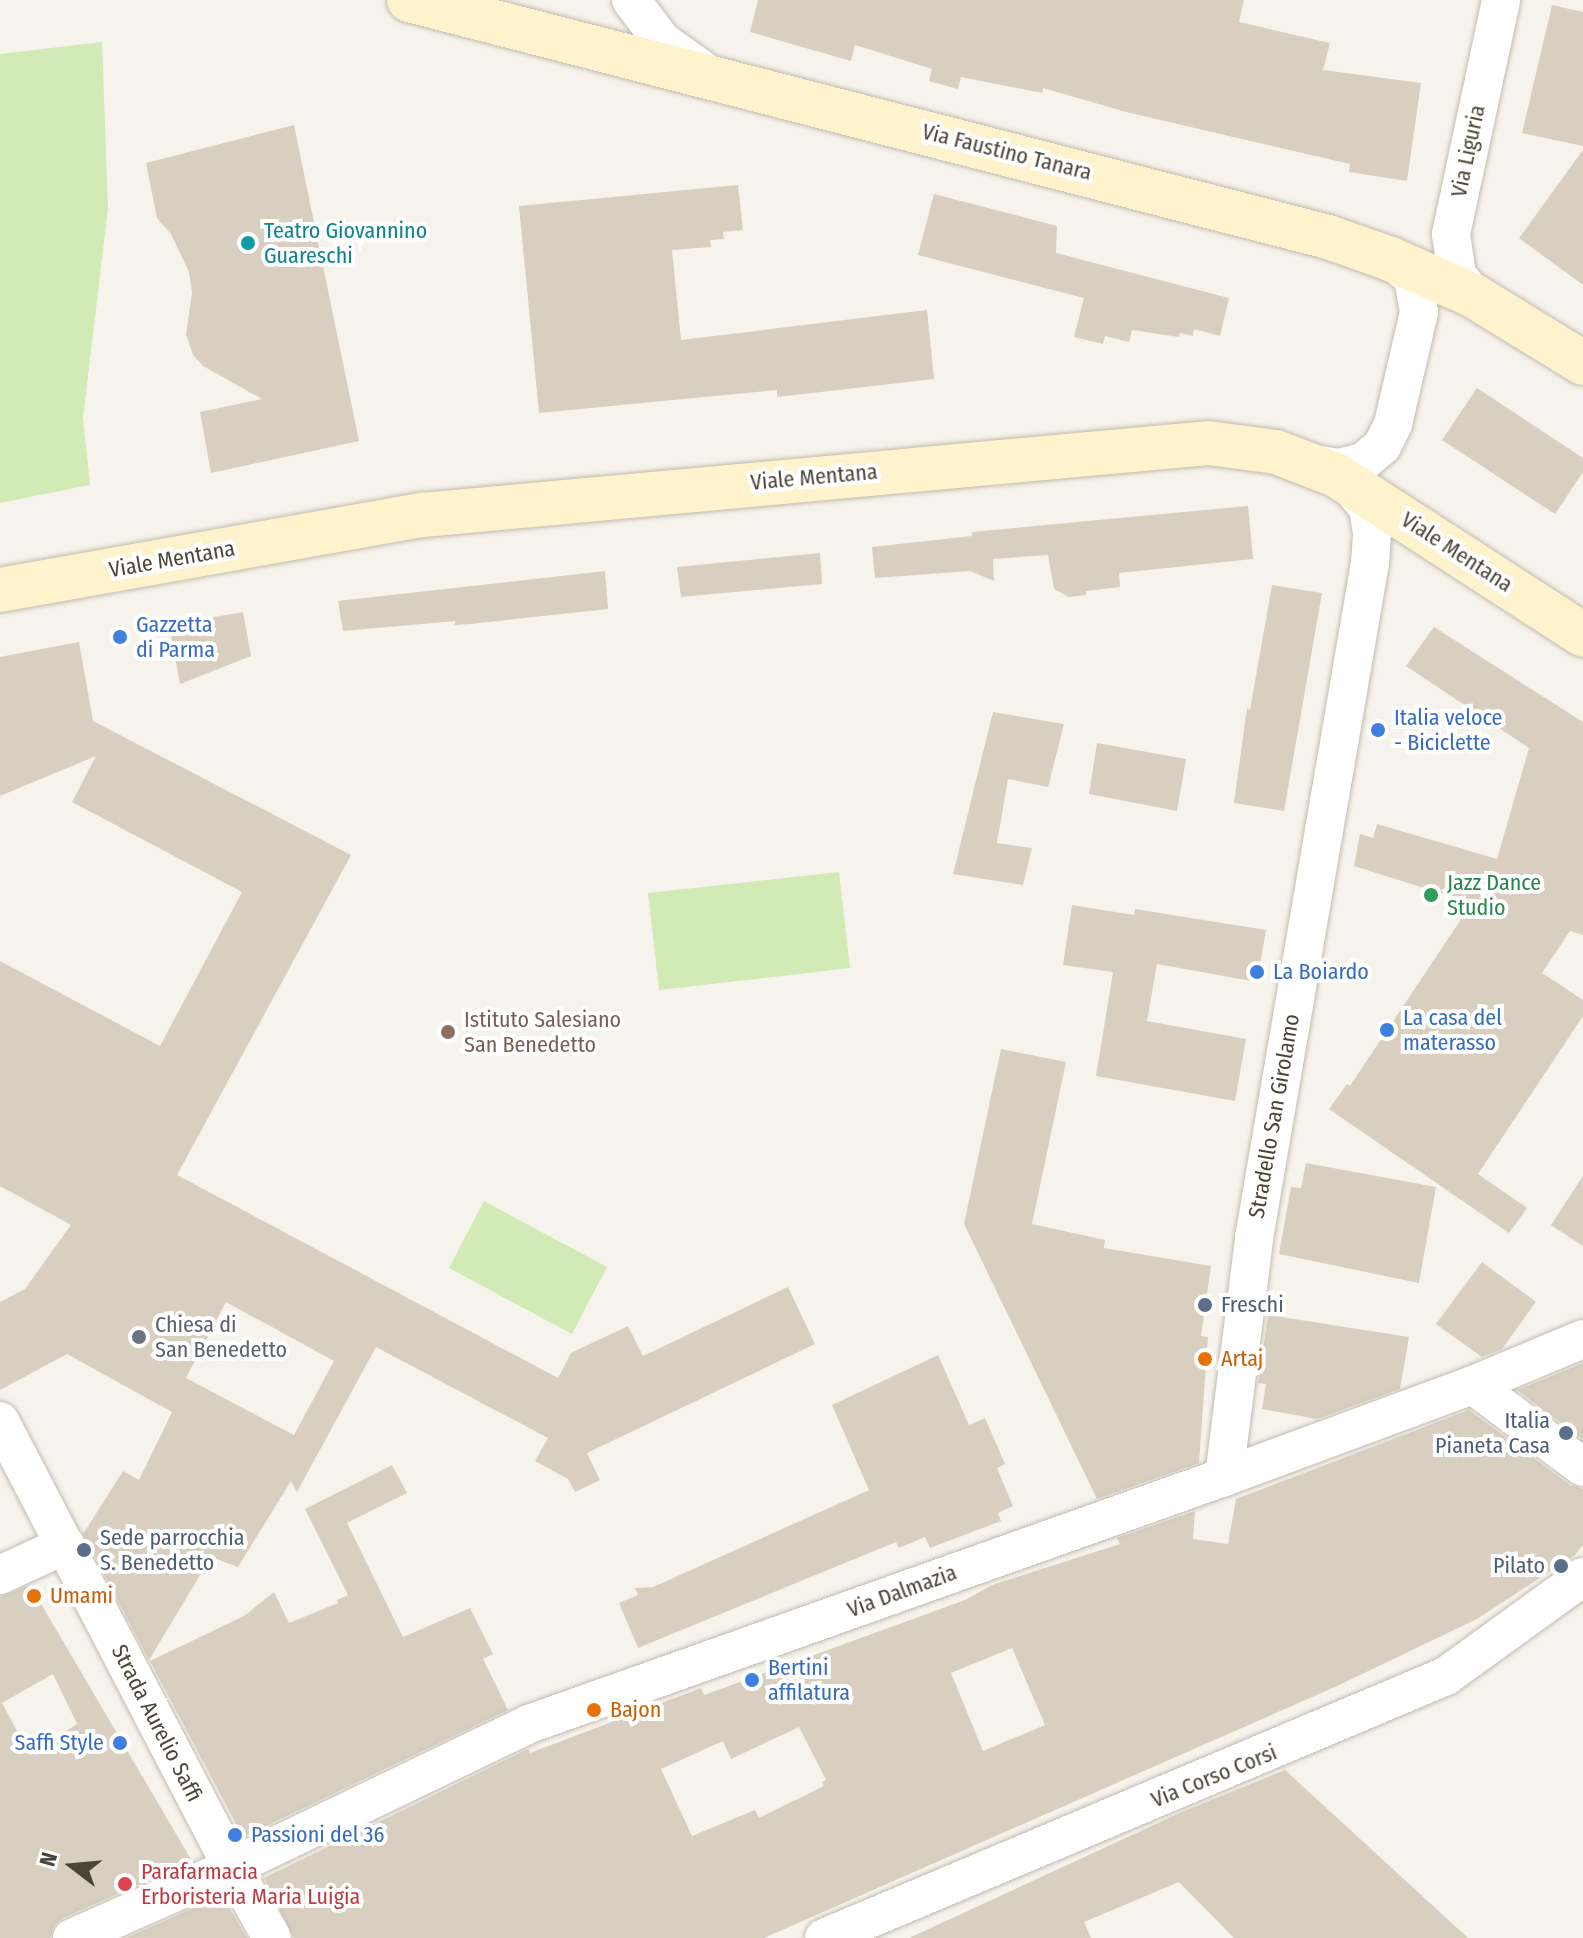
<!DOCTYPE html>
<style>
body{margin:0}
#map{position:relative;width:1583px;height:1938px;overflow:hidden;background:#f6f3ec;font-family:"Fira Sans Condensed",sans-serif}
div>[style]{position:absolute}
.green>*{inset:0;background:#d2eab5}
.building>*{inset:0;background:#d8cfc1}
.roads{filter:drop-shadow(0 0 2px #c2bbae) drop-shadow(0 0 2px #c2bbae)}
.minor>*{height:38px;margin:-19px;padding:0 19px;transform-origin:19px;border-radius:19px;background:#fff}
.secondary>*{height:44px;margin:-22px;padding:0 22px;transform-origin:22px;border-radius:22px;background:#fff3cd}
.dots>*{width:22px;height:22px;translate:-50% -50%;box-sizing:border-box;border:4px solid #fff;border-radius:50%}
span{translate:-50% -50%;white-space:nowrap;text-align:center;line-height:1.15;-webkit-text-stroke:8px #fff;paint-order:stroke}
.street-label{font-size:22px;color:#4b4439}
.culture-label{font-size:22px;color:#0d838f}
.left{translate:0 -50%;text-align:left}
.shop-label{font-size:22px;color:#366cbe}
.right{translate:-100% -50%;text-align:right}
.leisure-label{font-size:22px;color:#27864d}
.education-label{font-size:22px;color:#785e54}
.service-label{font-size:22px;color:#4e5e75}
.worship-label{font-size:22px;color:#5b616d}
.food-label{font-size:22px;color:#c56008}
.health-label{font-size:22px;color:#be3a42}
.north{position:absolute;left:32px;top:1826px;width:80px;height:80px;-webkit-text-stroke:6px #fff;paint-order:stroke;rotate:286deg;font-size:22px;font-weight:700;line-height:32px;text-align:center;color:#4b4439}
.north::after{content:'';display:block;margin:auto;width:28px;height:36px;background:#4b4439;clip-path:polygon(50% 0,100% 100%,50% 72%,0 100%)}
</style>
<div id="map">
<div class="green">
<i style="clip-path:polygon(102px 42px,108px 208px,83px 418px,90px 485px,0 503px,0 54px)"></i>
<i style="clip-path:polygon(839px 872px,850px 968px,659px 990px,648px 893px)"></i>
<i style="clip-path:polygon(484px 1201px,607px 1267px,572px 1334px,449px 1268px)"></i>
</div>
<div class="building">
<i style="clip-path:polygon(758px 0,1244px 0,1239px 22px,1330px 43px,1323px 70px,1421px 83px,1407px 181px,1349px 172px,1350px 164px,1126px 112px,1043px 88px,1042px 93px,961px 77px,958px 89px,929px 81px,932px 69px,855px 45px,851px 61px,750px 32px)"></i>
<i style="clip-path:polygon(1552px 5px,1583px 12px,1583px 146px,1522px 133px)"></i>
<i style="clip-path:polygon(294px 125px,359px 441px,211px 473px,200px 412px,262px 399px,203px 366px,193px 355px,186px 334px,192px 293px,189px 272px,171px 234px,157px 218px,146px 163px)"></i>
<i style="clip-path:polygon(1583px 150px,1583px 285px,1519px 238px)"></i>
<i style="clip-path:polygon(738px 185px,743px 230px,723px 232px,724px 239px,710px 240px,711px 247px,672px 250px,681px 340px,927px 310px,934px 379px,777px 397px,777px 390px,539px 413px,519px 206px)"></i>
<i style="clip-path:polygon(934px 194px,1057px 226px,1056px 253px,1229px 298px,1220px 336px,1194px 329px,1193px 336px,1180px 333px,1179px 337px,1132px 330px,1129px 342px,1105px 336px,1103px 344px,1074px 337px,1084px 298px,918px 255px)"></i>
<i style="clip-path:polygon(1477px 388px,1583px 458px,1583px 472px,1555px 514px,1442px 440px)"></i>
<i style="clip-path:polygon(1248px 506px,1253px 559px,1119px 573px,1120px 587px,1086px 591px,1086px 595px,1069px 597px,1054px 589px,1048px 555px,993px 559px,994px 581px,970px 571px,875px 578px,872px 547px,972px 536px,972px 532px)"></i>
<i style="clip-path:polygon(820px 553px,822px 584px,681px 597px,677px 567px)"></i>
<i style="clip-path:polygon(605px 571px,608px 609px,470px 624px,455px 625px,455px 621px,343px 631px,338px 601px)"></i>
<i style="clip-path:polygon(1272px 585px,1322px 593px,1284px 811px,1234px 803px,1247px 708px,1250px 710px)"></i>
<i style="clip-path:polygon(243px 612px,251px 656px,180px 684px,169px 625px)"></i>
<i style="clip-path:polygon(1434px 627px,1583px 722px,1583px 935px,1570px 931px,1542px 973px,1583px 1000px,1583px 1016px,1478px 1174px,1527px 1208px,1509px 1233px,1329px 1109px,1347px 1084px,1350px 1086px,1472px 903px,1354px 866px,1360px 834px,1373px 838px,1377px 824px,1497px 859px,1529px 748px,1406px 666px)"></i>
<i style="clip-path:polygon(evenodd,79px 642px,93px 721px,351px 855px,177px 1175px,558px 1378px,571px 1353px,628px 1326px,643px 1356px,788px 1287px,815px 1344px,587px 1453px,600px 1480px,575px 1492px,568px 1479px,535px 1461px,548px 1438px,376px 1347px,297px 1492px,291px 1481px,238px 1567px,211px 1557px,149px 1660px,83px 1534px,123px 1471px,139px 1480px,172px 1412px,67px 1354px,0 1390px,0 1302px,25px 1289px,71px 1225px,0 1186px,0 961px,160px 1046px,242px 892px,72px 802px,96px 756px,0 796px,0 657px,79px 642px,226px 1302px,334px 1361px,294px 1435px,186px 1378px,226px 1302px)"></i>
<i style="clip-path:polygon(993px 712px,1064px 724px,1048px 787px,1008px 779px,997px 843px,1032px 848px,1023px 885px,953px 874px)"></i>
<i style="clip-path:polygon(1097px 743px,1186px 759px,1177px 811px,1089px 794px)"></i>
<i style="clip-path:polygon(1072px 905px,1134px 915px,1135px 909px,1266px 930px,1257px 982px,1157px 964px,1147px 1021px,1246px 1039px,1235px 1101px,1096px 1076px,1113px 972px,1063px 965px)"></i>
<i style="clip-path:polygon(1001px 1049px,1066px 1062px,1032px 1224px,1105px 1240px,1104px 1248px,1211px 1266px,1201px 1336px,1208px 1337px,1199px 1463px,1097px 1499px,964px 1224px)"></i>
<i style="clip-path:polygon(1306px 1163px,1436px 1187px,1419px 1283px,1279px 1254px,1291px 1187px,1301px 1188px)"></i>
<i style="clip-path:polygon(1583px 1176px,1583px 1246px,1551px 1225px)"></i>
<i style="clip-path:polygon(1482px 1262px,1536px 1302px,1502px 1349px,1482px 1357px,1436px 1324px)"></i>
<i style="clip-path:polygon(1268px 1315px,1409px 1337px,1400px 1389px,1317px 1419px,1262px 1409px,1266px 1384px,1258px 1383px)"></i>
<i style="clip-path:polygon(938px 1355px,969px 1425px,985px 1418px,1005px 1464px,997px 1468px,1013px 1506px,998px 1513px,1001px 1521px,930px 1548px,925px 1537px,899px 1548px,896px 1542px,638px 1648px,619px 1603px,638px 1595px,635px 1588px,653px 1587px,869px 1490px,832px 1405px)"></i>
<i style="clip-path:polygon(1583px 1363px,1583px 1440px,1517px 1390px)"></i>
<i style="clip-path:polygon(evenodd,1469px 1410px,1570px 1485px,1583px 1489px,1583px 1545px,1575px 1555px,1477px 1619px,1335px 1687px,764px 1938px,294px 1938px,264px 1878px,528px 1749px,530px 1753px,701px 1688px,704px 1695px,965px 1600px,992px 1585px,1120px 1544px,1117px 1538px,1195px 1511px,1193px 1539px,1228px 1544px,1236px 1499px,1469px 1410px,1012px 1648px,1045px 1725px,983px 1751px,951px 1673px,1012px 1648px,1469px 1410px,799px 1727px,826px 1780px,822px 1782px,824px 1786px,759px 1818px,755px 1810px,692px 1836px,661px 1769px,723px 1741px,731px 1759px,799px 1727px)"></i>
<i style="clip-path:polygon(392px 1465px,407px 1493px,347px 1523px,403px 1637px,470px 1608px,493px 1654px,483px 1659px,508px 1710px,243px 1837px,150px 1661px,244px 1616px,274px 1592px,289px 1623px,338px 1603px,337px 1600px,348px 1595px,305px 1509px)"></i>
<i style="clip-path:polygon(evenodd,30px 1585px,192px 1861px,63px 1918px,54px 1926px,50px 1938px,0 1938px,0 1597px,30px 1585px,53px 1674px,77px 1724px,30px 1755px,2px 1703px,53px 1674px)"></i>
<i style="clip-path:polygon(1285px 1770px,1468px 1938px,1234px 1938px,1179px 1882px,1084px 1922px,1091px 1938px,909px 1938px,1184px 1811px)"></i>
<i style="clip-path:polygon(223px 1897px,247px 1938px,126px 1938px,212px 1900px)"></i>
</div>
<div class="roads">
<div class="minor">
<i style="left:631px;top:0;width:51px;rotate:52.9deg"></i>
<i style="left:662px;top:41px;width:52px;rotate:35.5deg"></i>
<i style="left:1474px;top:296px;width:27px;rotate:-129deg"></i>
<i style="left:1457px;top:275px;width:41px;rotate:-98.3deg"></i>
<i style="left:1451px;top:234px;width:239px;rotate:-77.9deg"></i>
<i style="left:1314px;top:464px;width:25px;rotate:9deg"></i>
<i style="left:1339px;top:468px;width:25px;rotate:-14deg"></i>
<i style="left:1363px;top:462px;width:25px;rotate:-40deg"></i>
<i style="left:1382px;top:446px;width:25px;rotate:-63deg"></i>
<i style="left:1393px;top:424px;width:115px;rotate:-76.9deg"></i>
<i style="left:1419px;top:312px;width:35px;rotate:-100deg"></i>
<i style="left:1413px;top:278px;width:31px;rotate:-140deg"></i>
<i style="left:1473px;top:1385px;width:137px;rotate:36.7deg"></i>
<i style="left:0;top:1421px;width:503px;rotate:62.52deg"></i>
<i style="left:232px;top:1867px;width:81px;rotate:60.6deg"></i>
<i style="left:1224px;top:1477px;width:241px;rotate:-82.8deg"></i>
<i style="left:1254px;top:1238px;width:685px;rotate:-80.25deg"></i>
<i style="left:1370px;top:563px;width:30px;rotate:-86deg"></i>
<i style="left:1372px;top:533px;width:25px;rotate:-99deg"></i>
<i style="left:1368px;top:508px;width:35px;rotate:-129deg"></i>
<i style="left:0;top:1575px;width:72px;rotate:-24.8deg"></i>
<i style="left:72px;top:1938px;width:175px;rotate:-23.9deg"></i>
<i style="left:232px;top:1867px;width:330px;rotate:-25.7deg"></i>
<i style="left:529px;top:1724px;width:738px;rotate:-19.56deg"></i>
<i style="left:1224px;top:1477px;width:265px;rotate:-20.3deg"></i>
<i style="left:1473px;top:1385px;width:119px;rotate:-22.7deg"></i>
<i style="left:824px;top:1938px;width:675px;rotate:-22.84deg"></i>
<i style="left:1446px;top:1676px;width:169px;rotate:-35.9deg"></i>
</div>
<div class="secondary">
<i style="left:409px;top:0;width:949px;rotate:14.46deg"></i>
<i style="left:1328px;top:237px;width:64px;rotate:19.3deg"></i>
<i style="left:1388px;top:258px;width:94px;rotate:23.8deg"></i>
<i style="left:1474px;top:296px;width:128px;rotate:31.6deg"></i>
<i style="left:0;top:590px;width:430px;rotate:-10.1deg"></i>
<i style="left:423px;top:515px;width:788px;rotate:-5.24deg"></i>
<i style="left:1208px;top:443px;width:69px;rotate:7.5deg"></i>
<i style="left:1276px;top:452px;width:64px;rotate:21deg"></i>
<i style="left:1336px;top:475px;width:294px;rotate:32.9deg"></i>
</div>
</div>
<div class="dots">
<i style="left:248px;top:243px;background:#0f9aa8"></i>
<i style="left:120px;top:637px;background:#3f7fe0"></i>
<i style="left:1378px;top:730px;background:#3f7fe0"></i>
<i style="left:1431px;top:895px;background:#2e9e5b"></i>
<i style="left:1257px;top:972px;background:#3f7fe0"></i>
<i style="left:1387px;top:1030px;background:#3f7fe0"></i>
<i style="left:448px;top:1032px;background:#8d6e63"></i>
<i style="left:1205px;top:1305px;background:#5c6f8a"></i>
<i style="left:139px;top:1337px;background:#6b7280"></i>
<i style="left:1205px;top:1359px;background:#e8710a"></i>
<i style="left:1566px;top:1433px;background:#5c6f8a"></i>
<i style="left:84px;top:1550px;background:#5c6f8a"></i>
<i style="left:1561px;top:1566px;background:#5c6f8a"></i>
<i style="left:34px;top:1596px;background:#e8710a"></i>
<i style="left:752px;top:1680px;background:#3f7fe0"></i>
<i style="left:594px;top:1710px;background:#e8710a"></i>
<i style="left:120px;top:1743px;background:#3f7fe0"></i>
<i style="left:235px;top:1835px;background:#3f7fe0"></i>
<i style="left:125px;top:1884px;background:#e0444e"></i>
</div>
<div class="street-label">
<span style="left:1468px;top:151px;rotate:-78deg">Via Liguria</span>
<span style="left:1007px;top:152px;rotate:14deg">Via Faustino Tanara</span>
<span style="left:814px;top:477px;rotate:-5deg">Viale Mentana</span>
<span style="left:1457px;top:552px;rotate:33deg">Viale Mentana</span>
<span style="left:172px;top:559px;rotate:-10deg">Viale Mentana</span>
<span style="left:1274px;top:1116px;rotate:-80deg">Stradello San Girolamo</span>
<span style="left:902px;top:1591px;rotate:-20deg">Via Dalmazia</span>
<span style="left:157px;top:1723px;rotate:63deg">Strada Aurelio Saffi</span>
<span style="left:1214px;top:1776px;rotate:-22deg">Via Corso Corsi</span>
</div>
<div class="culture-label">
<span class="left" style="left:264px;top:243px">Teatro Giovannino<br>Guareschi</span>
</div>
<div class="shop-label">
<span class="left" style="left:136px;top:637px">Gazzetta<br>di Parma</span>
<span class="left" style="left:1394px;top:730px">Italia veloce<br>- Biciclette</span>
<span class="left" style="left:1273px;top:972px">La Boiardo</span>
<span class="left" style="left:1403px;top:1030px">La casa del<br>materasso</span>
<span class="left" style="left:768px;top:1680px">Bertini<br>affilatura</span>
<span class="right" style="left:104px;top:1743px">Saffi Style</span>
<span class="left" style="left:251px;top:1835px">Passioni del 36</span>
</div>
<div class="leisure-label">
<span class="left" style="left:1447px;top:895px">Jazz Dance<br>Studio</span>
</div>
<div class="education-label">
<span class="left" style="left:464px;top:1032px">Istituto Salesiano<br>San Benedetto</span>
</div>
<div class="service-label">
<span class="left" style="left:1221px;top:1305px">Freschi</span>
<span class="right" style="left:1550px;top:1433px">Italia<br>Pianeta Casa</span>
<span class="left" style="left:100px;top:1550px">Sede parrocchia<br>S. Benedetto</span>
<span class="right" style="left:1545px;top:1566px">Pilato</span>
</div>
<div class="worship-label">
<span class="left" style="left:155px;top:1337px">Chiesa di<br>San Benedetto</span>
</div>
<div class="food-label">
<span class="left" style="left:1221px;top:1359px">Artaj</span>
<span class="left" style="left:50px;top:1596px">Umami</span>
<span class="left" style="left:610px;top:1710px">Bajon</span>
</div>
<div class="health-label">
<span class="left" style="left:141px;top:1884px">Parafarmacia<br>Erboristeria Maria Luigia</span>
</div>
<div class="north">N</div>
</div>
